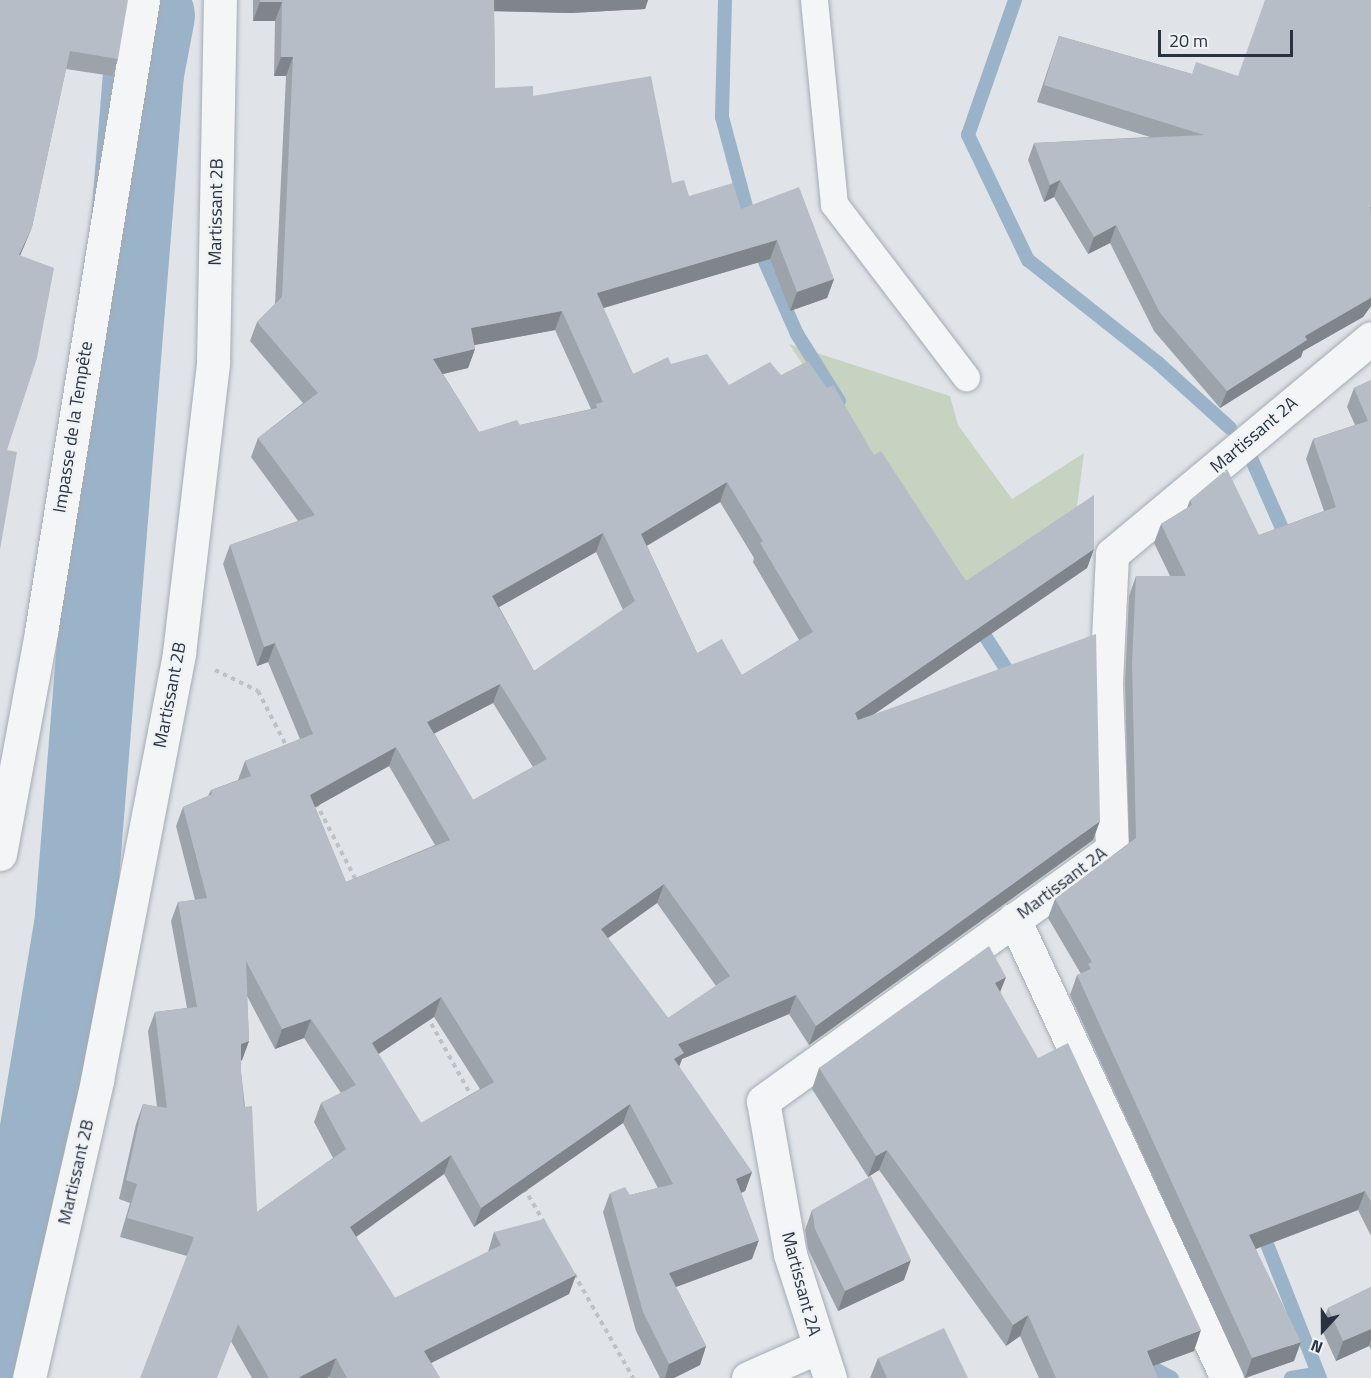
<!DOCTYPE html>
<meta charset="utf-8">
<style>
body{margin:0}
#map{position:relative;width:1371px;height:1378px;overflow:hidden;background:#e0e4e9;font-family:"Titillium Web",sans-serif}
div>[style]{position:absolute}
.green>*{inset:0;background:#c7d3c1}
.stream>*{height:14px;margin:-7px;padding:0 7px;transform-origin:7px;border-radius:7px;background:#9bb3c9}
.river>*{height:81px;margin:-40.5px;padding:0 40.5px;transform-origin:40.5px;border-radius:40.5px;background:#9bb3c9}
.path>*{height:4px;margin-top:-2px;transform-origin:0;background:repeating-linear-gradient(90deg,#bec2c7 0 4.5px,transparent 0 9px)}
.roads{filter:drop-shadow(0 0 2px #a5abb3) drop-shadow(0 0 2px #a5abb3)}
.service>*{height:27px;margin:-13.5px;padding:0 13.5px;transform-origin:13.5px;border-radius:13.5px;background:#f3f5f7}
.minor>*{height:33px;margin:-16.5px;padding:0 16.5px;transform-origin:16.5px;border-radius:16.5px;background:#f3f5f7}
.wall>*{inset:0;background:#9da3aa}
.shaded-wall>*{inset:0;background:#80848b}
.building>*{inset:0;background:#b7bdc6}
span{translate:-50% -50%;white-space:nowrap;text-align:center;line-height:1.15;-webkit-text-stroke:4.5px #f0f3f6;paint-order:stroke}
.street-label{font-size:18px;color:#293240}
.north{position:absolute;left:1293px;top:1300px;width:60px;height:60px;-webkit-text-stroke:4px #f0f3f6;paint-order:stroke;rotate:201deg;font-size:16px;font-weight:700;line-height:24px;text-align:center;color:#293240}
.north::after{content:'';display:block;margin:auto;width:21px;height:27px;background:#293240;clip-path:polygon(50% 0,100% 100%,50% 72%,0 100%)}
.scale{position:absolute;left:1158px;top:30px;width:135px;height:27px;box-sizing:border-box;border:3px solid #293240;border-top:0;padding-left:8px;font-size:18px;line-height:21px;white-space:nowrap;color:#293240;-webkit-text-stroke:4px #f0f3f6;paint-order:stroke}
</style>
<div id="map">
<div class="green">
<i style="clip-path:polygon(789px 344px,950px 396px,958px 425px,1012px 499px,1084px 453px,1076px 514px,966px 594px,874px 470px)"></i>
</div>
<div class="stream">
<i style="left:725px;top:0;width:117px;rotate:91.5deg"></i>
<i style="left:722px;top:117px;width:112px;rotate:75deg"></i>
<i style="left:1015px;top:0;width:143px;rotate:109.2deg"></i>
<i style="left:968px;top:135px;width:139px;rotate:64.4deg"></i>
<i style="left:1028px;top:260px;width:166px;rotate:38.4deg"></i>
<i style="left:1158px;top:363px;width:97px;rotate:42.1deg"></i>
<i style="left:758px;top:246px;width:96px;rotate:66.1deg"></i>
<i style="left:797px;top:334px;width:79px;rotate:57.9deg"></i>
<i style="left:1251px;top:458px;width:94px;rotate:66.2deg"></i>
<i style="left:976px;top:622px;width:70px;rotate:57.2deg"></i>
<i style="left:1261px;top:1229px;width:160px;rotate:68.4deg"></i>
<i style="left:1140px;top:1361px;width:36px;rotate:28deg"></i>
<i style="left:1291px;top:1378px;width:27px;rotate:-10deg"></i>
</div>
<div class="river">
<i style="left:0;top:1367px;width:446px;rotate:-80.5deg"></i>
<i style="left:74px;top:927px;width:857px;rotate:-85.38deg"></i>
<i style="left:143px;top:73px;width:59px;rotate:-79.3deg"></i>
</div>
<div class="path">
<i style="left:215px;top:670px;width:48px;rotate:26deg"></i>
<i style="left:258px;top:691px;width:65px;rotate:62.7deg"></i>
<i style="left:316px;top:803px;width:89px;rotate:62.6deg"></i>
<i style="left:427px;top:1016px;width:95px;rotate:61deg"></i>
<i style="left:524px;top:1188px;width:42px;rotate:59.7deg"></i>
<i style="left:574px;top:1274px;width:120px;rotate:60.4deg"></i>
</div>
<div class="roads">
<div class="service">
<i style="left:814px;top:0;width:205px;rotate:84.4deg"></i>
<i style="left:834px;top:204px;width:218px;rotate:52.7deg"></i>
</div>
<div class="minor">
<i style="left:0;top:854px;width:226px;rotate:-79.5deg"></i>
<i style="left:41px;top:632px;width:640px;rotate:-80.83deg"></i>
<i style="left:1014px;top:919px;width:506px;rotate:65.11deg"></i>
<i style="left:29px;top:1378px;width:306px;rotate:-77.1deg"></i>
<i style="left:97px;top:1080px;width:435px;rotate:-79.1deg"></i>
<i style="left:179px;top:653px;width:292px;rotate:-83.3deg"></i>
<i style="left:213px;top:363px;width:363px;rotate:-88.9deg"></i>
<i style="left:748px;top:1378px;width:77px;rotate:-23.9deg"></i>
<i style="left:830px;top:1378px;width:130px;rotate:-107.9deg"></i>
<i style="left:790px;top:1254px;width:155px;rotate:-100deg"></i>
<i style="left:763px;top:1101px;width:430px;rotate:-35.8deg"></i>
<i style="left:1112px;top:849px;width:167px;rotate:-92.1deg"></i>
<i style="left:1106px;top:682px;width:128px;rotate:-87.3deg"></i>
<i style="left:1112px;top:554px;width:337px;rotate:-39.8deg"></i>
</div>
</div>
<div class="wall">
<i style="clip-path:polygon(0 0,118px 59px,112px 76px,66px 69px,32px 227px,20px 255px,7px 450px)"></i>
<i style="clip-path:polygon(evenodd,253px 0,648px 0,645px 9px,571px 13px,494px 11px,495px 88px,533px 96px,672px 183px,689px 196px,741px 209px,834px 279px,827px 298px,790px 311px,770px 259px,603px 308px,633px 374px,671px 364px,729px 385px,781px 375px,874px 455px,966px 581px,1094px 549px,1087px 568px,873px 715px,1093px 840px,809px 1045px,789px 1014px,682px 1059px,679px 1067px,752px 1172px,745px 1191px,741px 1193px,752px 1259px,676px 1287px,706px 1346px,700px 1365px,674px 1378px,660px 1378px,636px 1331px,603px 1212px,610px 1193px,630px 1195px,658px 1188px,623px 1123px,474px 1227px,444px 1174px,356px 1237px,395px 1298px,488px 1252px,494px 1232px,576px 1275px,569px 1294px,431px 1363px,440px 1378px,330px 1378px,329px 1377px,326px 1378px,252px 1378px,232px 1343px,187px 1256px,120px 1237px,130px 1203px,119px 1199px,136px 1124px,143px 1104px,157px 1107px,148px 1031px,155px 1012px,187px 1008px,171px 921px,178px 902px,195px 900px,176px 826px,183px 807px,208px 796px,211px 790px,238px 780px,245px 761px,300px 739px,268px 662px,257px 666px,223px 564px,230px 545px,298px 521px,251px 457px,258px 438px,303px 403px,250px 341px,257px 322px,275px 304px,286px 76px,274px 76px,275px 21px,253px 21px,253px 0,555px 330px,591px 409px,520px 425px,479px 432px,443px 374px,468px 368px,475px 349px,474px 345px,555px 330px,253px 0,720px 502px,754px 558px,753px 562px,799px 640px,742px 675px,697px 653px,647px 546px,720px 502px,253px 0,596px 552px,623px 610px,534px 671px,499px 607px,596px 552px,253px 0,493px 703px,533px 767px,473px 800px,434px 733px,493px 703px,253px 0,389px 766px,435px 845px,346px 882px,315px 807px,389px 766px,253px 0,657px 903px,716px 986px,668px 1018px,608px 938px,657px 903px,253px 0,247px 996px,275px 1049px,304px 1038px,341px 1093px,321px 1103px,314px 1122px,333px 1158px,257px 1212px,241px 1072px,241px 1061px,242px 1060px,249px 1041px,247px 996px,253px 0,434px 1017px,480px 1089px,421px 1123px,378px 1054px,434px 1017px)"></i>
<i style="clip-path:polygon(1371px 0,1371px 306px,1363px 317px,1303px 351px,1301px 357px,1220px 408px,1154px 331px,1110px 243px,1088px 254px,1054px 197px,1044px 202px,1028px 160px,1034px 143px,1150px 137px,1037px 102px,1059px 36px,1192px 74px,1238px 76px)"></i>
<i style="clip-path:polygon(1371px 380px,1371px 1236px,1358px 1210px,1256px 1249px,1294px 1361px,1245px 1378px,1070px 995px,1077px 975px,1081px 974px,1048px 918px,1055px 899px,1129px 843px,1125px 682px,1129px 596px,1136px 576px,1170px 576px,1154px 543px,1161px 524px,1187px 508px,1190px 500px,1259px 535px,1324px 511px,1306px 459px,1313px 439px,1355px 425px,1347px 407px,1354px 388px)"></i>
<i style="clip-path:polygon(1006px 977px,1000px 992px,1194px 1351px,1153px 1366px,1158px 1378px,1039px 1378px,1020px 1336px,1006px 1346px,879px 1170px,868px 1177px,812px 1089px,819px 1068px)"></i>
<i style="clip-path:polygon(812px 1210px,904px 1280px,838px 1311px,808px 1249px,805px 1230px)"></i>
<i style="clip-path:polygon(1371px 1287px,1371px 1350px,1369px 1346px,1336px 1361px,1321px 1328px,1328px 1308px)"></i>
<i style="clip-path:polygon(878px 1358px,968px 1378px,870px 1378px)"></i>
</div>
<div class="shaded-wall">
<i style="clip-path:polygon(491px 0,648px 0,645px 9px,571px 13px,487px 11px)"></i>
<i style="clip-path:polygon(260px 2px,282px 2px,275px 21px,253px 21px)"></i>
<i style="clip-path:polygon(281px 57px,293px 57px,286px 76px,274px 76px)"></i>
<i style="clip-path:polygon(1060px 180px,1054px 197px,1044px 202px,1050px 185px)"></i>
<i style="clip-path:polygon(1116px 225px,1110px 243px,1088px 254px,1094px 237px)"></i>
<i style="clip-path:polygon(32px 227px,25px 244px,13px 272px,19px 255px)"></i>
<i style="clip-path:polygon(777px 240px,770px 259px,590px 312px,597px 293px)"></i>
<i style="clip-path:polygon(834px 279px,827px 298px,790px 311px,797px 292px)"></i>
<i style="clip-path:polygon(1371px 297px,1371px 306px,1363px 317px,1303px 351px,1301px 357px,1220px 408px,1227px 391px,1305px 336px)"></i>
<i style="clip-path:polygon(562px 311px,555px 330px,464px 347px,471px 328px)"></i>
<i style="clip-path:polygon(475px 349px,468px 368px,426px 378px,433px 359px)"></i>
<i style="clip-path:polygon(727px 482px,720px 502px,634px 553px,641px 534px)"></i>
<i style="clip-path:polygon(603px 533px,596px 552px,485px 615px,492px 596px)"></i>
<i style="clip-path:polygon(1094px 549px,1087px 568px,848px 732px,855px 713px)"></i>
<i style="clip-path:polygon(275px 643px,268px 662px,257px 666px,264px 647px)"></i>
<i style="clip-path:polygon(500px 684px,493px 703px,420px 741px,427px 722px)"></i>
<i style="clip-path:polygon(396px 747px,389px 766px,303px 814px,310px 795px)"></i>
<i style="clip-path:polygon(1100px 821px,1093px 840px,809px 1045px,816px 1026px)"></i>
<i style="clip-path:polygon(664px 884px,657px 903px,594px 948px,601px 929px)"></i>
<i style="clip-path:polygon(1006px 977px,998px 997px,995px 983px)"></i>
<i style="clip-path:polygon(796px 995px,789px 1014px,682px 1059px,677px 1072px,667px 1079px,678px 1044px)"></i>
<i style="clip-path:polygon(441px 997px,434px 1017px,365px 1063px,372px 1043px)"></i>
<i style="clip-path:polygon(311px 1019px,304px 1038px,275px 1049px,282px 1029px)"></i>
<i style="clip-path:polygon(249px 1041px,242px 1060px,234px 1063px,241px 1044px)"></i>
<i style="clip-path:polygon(630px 1104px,623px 1123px,474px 1227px,481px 1208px)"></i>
<i style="clip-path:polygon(887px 1150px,879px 1170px,868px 1177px,876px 1156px)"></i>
<i style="clip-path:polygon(451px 1155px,444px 1174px,343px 1246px,350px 1227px)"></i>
<i style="clip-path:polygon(752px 1172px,745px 1191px,729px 1198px,736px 1179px)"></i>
<i style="clip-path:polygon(1365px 1191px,1358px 1210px,1242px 1254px,1249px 1235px)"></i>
<i style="clip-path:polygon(759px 1240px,752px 1259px,662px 1292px,669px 1273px)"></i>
<i style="clip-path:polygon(911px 1260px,904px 1280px,838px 1311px,845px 1291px)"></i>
<i style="clip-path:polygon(576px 1275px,569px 1294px,417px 1370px,424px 1351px)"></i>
<i style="clip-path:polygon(1028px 1315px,1020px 1336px,1006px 1346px,1013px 1325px)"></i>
<i style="clip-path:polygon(1371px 1329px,1371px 1340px,1369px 1346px,1336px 1361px,1343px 1341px)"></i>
<i style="clip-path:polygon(1201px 1330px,1194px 1351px,1139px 1371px,1147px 1351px)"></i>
<i style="clip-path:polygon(1301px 1342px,1294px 1361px,1245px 1378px,1252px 1358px)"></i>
<i style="clip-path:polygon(706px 1346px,700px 1365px,674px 1378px,665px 1378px,669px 1364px)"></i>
<i style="clip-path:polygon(336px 1358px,329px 1377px,326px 1378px,298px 1378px)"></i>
</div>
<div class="building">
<i style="clip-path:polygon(0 0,128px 0,118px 59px,70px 51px,32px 227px,19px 255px,54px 268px,37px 358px,7px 450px,17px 452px,0 550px)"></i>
<i style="clip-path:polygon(evenodd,260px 0,494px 0,495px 88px,533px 86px,533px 96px,651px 76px,672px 183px,684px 180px,689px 196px,733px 183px,741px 209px,799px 187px,834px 279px,797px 292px,777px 240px,597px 293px,633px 374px,668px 357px,671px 364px,707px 354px,729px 385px,770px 362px,781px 375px,808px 361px,827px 388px,833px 385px,874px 455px,881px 451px,966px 581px,1094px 495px,1094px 549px,855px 713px,858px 720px,1096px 634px,1100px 821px,816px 1026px,796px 995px,678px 1044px,684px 1053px,674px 1059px,752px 1172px,736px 1179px,759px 1240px,669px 1273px,706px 1346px,669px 1364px,643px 1312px,610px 1193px,625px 1187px,630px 1195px,673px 1184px,630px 1104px,481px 1208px,451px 1155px,350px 1227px,395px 1298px,501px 1245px,494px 1232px,544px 1219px,576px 1275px,424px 1351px,440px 1378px,347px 1378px,336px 1358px,298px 1378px,269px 1378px,238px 1324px,217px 1378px,140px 1378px,194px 1237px,127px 1218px,137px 1184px,126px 1180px,143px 1104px,167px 1108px,155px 1012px,197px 1007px,178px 902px,207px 898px,183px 807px,212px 794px,211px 790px,251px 776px,245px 761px,313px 734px,275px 643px,264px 647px,230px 545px,315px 515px,258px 438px,318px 393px,257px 322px,282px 297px,293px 57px,281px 57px,282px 2px,260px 2px,260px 0,562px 311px,603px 402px,596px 404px,597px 408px,520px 425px,517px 420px,479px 432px,433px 359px,475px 349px,471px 328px,562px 311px,260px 0,727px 482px,763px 541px,760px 543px,813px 632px,742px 675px,722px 639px,697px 653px,641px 534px,727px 482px,260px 0,603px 533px,635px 601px,534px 671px,492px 596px,603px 533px,260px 0,500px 684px,547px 759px,473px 800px,427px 722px,500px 684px,260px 0,396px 747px,450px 840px,346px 882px,310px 795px,396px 747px,260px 0,664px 884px,730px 976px,668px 1018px,601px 929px,664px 884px,260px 0,246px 961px,282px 1029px,311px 1019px,356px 1085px,321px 1103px,346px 1149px,257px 1212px,252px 1106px,244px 1107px,241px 1072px,241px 1044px,249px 1041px,246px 961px,260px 0,441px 997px,494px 1082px,421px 1123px,372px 1043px,441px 997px)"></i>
<i style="clip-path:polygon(1265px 0,1371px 0,1371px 207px,1370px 207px,1371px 211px,1371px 297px,1369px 299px,1305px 336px,1307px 340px,1227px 391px,1160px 313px,1116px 225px,1094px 237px,1060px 180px,1050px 185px,1034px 143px,1204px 135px,1044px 85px,1059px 36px,1192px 74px,1196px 62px,1238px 76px)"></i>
<i style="clip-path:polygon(1371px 380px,1371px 1202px,1365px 1191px,1249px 1235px,1301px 1342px,1252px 1358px,1077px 975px,1091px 969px,1088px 964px,1092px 962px,1055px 899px,1136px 838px,1132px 663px,1136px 576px,1186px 576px,1161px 524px,1192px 505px,1190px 500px,1227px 469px,1259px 535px,1336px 507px,1313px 439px,1368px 421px,1354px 388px)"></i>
<i style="clip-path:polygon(989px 946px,1006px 977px,995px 983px,1038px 1058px,1068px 1043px,1201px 1330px,1147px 1351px,1158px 1378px,1056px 1378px,1028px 1315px,1013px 1325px,887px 1150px,876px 1156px,819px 1068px)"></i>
<i style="clip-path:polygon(871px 1176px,911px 1260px,845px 1291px,815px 1229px,812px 1210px)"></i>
<i style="clip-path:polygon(1371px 1287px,1371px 1329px,1343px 1341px,1328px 1308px)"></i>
<i style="clip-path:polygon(944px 1328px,968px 1378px,887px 1378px,878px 1358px)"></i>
</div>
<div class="street-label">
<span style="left:216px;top:212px;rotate:-89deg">Martissant 2B</span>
<span style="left:73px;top:427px;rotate:-81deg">Impasse de la Tempête</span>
<span style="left:1254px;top:435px;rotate:-40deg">Martissant 2A</span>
<span style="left:170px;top:695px;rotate:-79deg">Martissant 2B</span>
<span style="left:1062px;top:883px;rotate:-37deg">Martissant 2A</span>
<span style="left:76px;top:1172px;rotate:-77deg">Martissant 2B</span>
<span style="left:801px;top:1284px;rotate:75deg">Martissant 2A</span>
</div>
<div class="north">N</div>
<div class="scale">20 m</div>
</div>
